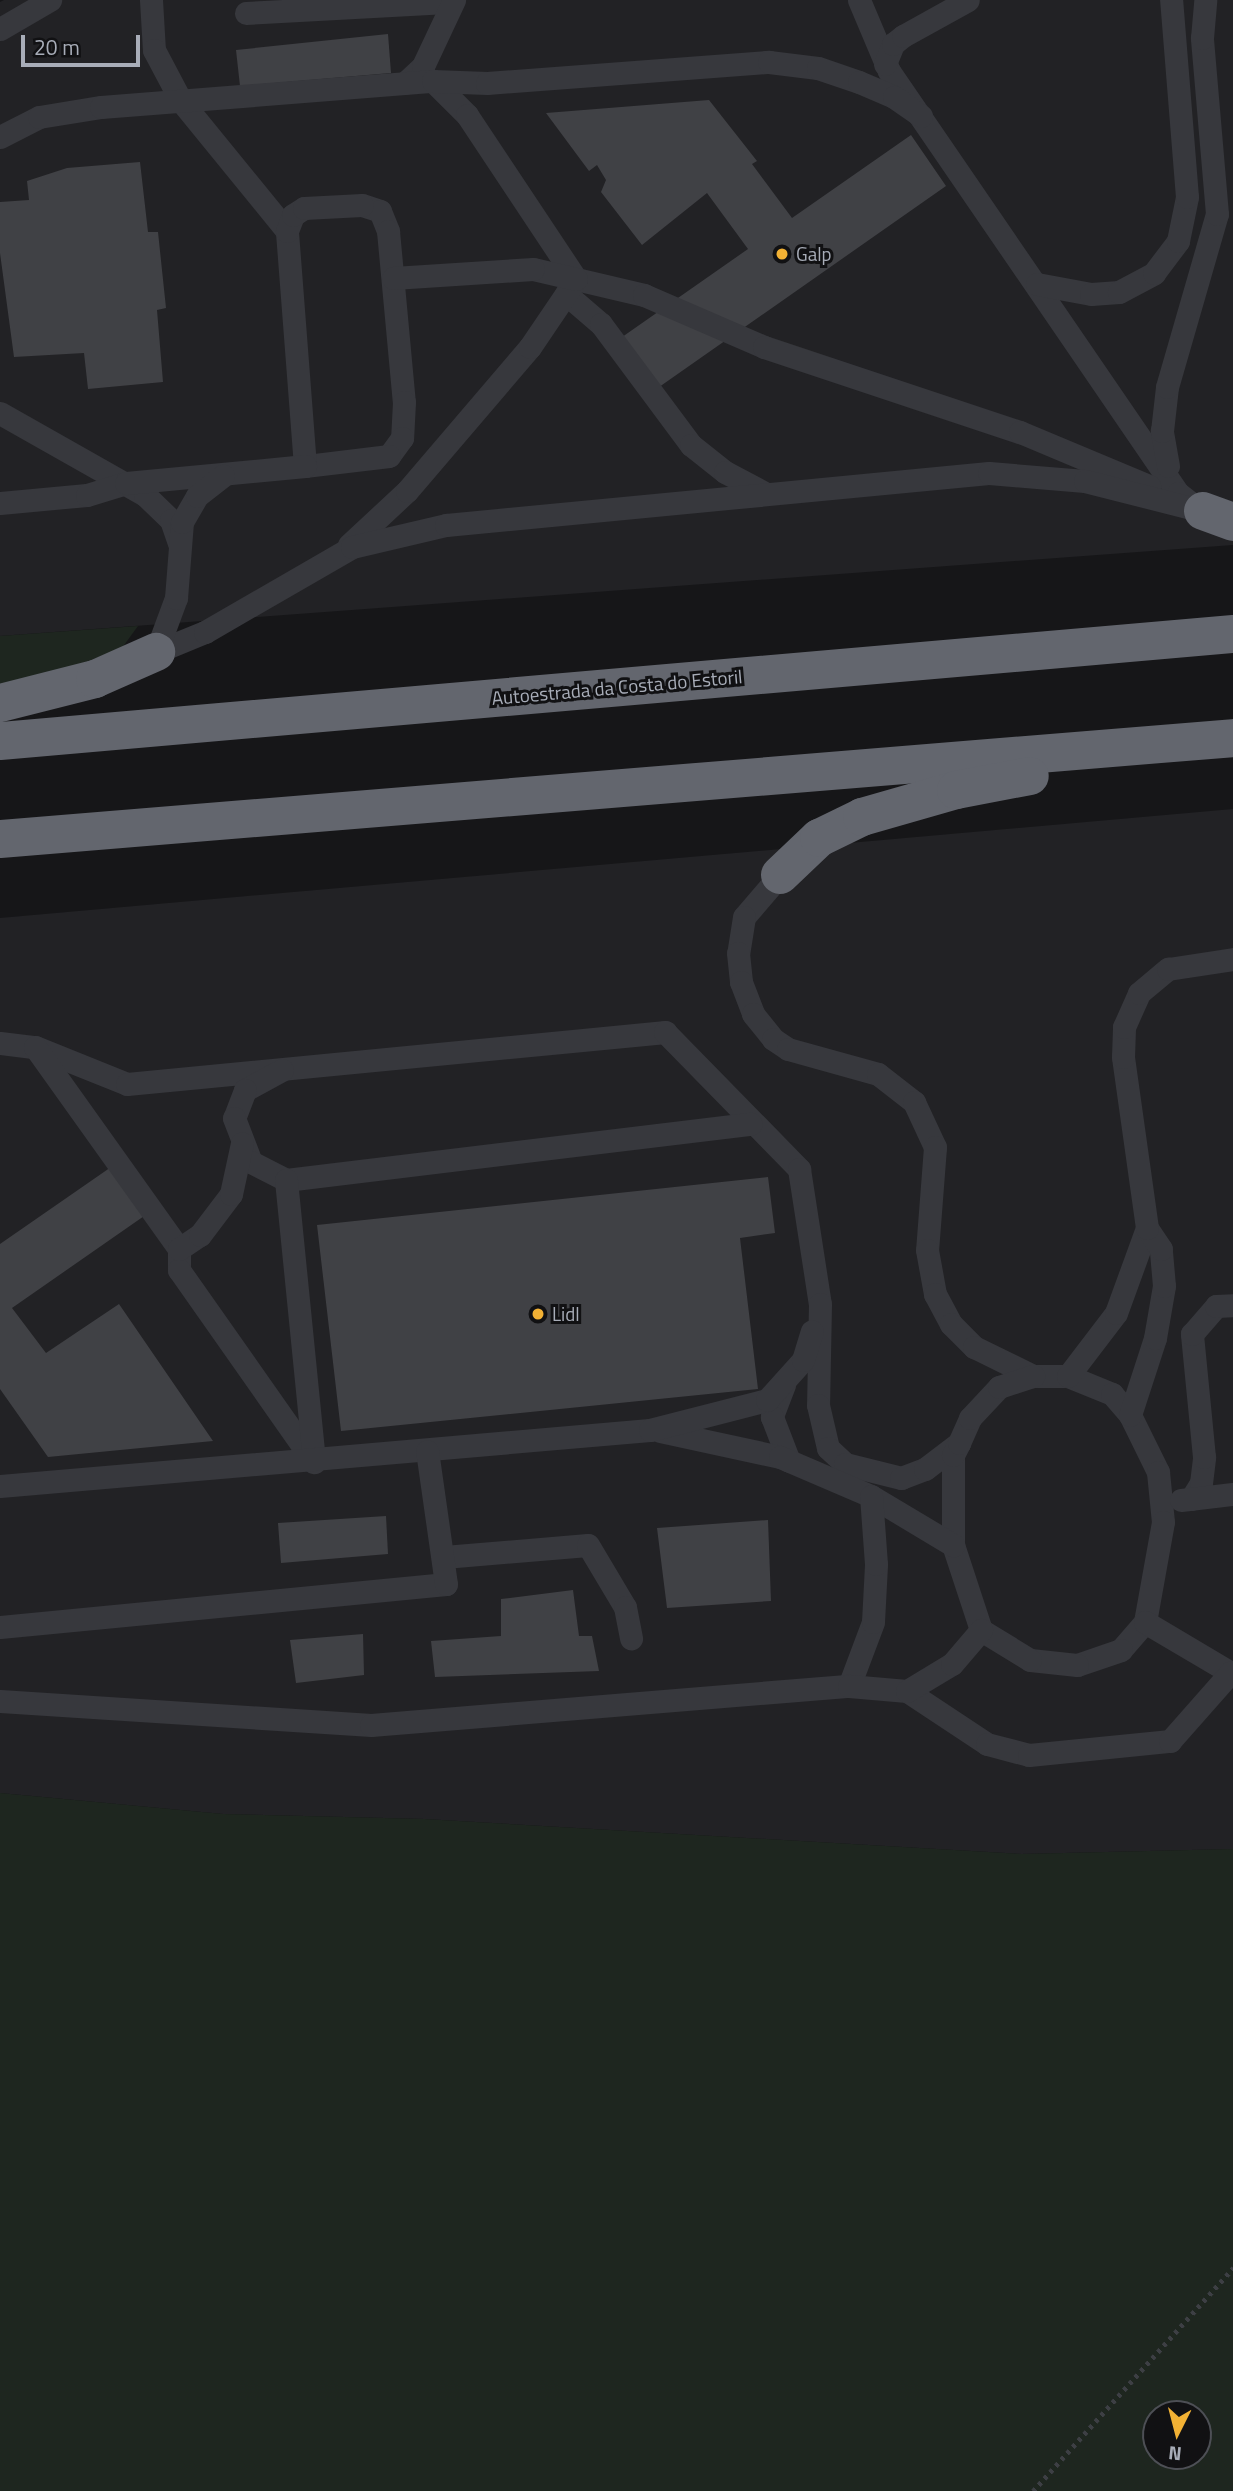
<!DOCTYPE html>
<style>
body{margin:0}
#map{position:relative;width:1233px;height:2491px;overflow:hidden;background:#161618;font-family:"Titillium Web",sans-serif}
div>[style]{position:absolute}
.built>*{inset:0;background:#222225}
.green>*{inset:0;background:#1e261f}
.building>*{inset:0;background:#404145}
.path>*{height:4.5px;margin-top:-2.25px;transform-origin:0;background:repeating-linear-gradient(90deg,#3d3f44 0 3.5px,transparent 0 8.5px)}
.lane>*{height:23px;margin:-11.5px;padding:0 11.5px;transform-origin:11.5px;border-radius:11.5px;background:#37383d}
.highway>*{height:38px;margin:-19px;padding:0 19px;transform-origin:19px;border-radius:19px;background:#63666e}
.dots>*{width:19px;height:19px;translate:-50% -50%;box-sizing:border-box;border:4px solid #111113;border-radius:50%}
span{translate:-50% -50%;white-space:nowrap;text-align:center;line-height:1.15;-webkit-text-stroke:6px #111113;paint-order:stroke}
.poi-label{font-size:19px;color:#a8adb8}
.left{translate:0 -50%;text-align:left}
.street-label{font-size:19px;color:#a8adb8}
.north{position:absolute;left:1142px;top:2400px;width:70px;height:70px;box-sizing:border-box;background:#111113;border:2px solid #4d4f55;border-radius:50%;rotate:186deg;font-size:19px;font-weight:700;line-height:28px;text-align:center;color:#a8adb8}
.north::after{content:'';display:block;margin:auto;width:24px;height:32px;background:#f2b134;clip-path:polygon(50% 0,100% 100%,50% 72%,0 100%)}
.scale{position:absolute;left:21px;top:35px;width:119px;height:32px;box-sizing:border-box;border:4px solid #a8adb8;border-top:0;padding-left:9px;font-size:21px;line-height:24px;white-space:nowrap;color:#a8adb8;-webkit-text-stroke:5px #111113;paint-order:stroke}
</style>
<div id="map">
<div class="built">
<i style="clip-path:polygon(4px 0,1233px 0,1233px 545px,0 636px,0 2px)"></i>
<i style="clip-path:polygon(1233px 809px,1233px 1849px,1022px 1854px,424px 1819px,223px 1814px,0 1793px,0 918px)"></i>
</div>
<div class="green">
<i style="clip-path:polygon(138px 626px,122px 648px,58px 673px,0 684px,0 636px)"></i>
<i style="clip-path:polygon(evenodd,0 1793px,223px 1814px,424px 1819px,1022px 1854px,1233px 1849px,1233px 2491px,0 2491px,0 1793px,1198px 2414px,1198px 2456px,1156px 2456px,1156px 2414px,1198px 2414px)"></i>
</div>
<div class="building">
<i style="clip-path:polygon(388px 34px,391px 73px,240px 86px,236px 50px)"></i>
<i style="clip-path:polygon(709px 100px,757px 161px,752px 164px,792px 218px,911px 135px,946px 186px,652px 392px,615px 342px,748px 249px,707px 193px,642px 245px,601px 192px,606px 180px,597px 165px,589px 171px,546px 113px)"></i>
<i style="clip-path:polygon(140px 162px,148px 232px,158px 232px,166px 308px,157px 310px,163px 382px,88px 389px,84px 353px,14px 357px,0 253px,0 202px,29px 200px,27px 181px,67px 168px)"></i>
<i style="clip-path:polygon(114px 1165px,147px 1214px,12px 1308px,46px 1353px,119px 1304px,213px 1441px,48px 1457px,0 1389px,0 1244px)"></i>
<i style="clip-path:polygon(768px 1177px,775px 1233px,740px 1238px,758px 1389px,341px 1431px,317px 1225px)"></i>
<i style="clip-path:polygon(386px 1516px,388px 1554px,281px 1563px,278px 1523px)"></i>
<i style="clip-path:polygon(768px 1520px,771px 1601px,667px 1608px,657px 1528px)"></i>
<i style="clip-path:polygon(573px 1590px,579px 1636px,592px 1636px,599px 1671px,435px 1677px,431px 1641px,501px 1636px,501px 1599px)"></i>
<i style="clip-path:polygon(363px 1634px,364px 1675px,296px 1683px,290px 1640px)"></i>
</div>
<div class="path">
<i style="left:1033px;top:2491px;width:300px;rotate:-48.1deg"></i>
</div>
<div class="lane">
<i style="left:151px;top:0;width:50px;rotate:86.6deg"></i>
<i style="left:154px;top:50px;width:58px;rotate:62.1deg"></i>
<i style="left:181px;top:101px;width:168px;rotate:50.8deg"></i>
<i style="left:859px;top:0;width:77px;rotate:67.1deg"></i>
<i style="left:889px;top:71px;width:511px;rotate:55.6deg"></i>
<i style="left:1178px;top:493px;width:24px;rotate:38deg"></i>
<i style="left:246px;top:13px;width:206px;rotate:-3.1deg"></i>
<i style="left:0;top:29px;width:58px;rotate:-30.1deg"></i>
<i style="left:885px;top:64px;width:22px;rotate:-68deg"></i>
<i style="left:893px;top:44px;width:13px;rotate:-39deg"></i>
<i style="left:903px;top:36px;width:74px;rotate:-29deg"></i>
<i style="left:433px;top:81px;width:48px;rotate:45deg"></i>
<i style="left:467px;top:115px;width:197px;rotate:56.4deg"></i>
<i style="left:576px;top:279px;width:70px;rotate:13.2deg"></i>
<i style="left:644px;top:295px;width:131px;rotate:23.4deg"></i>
<i style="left:764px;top:347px;width:270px;rotate:18.4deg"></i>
<i style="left:1020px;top:432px;width:140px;rotate:22.7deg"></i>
<i style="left:405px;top:83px;width:25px;rotate:-43deg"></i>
<i style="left:423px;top:66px;width:73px;rotate:-64.8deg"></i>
<i style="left:0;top:137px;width:44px;rotate:-27.1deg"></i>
<i style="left:39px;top:117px;width:63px;rotate:-9.2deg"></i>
<i style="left:101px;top:107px;width:333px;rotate:-4.5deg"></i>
<i style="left:433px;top:81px;width:54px;rotate:2.1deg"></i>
<i style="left:487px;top:83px;width:283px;rotate:-4.3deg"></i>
<i style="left:769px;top:62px;width:49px;rotate:7deg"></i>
<i style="left:818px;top:68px;width:43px;rotate:18.9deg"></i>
<i style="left:859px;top:82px;width:38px;rotate:23deg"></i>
<i style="left:894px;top:97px;width:33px;rotate:35deg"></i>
<i style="left:362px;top:205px;width:19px;rotate:18deg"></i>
<i style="left:380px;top:211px;width:22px;rotate:68deg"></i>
<i style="left:388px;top:231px;width:172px;rotate:84.7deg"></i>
<i style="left:404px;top:402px;width:36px;rotate:93deg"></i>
<i style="left:402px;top:438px;width:22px;rotate:126deg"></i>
<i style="left:389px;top:456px;width:85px;rotate:173.2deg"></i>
<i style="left:305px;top:466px;width:236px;rotate:-94.4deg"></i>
<i style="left:287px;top:231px;width:17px;rotate:-69deg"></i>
<i style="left:293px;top:215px;width:13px;rotate:-32deg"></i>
<i style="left:304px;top:208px;width:58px;rotate:-3deg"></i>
<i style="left:1037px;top:284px;width:55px;rotate:10.5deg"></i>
<i style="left:1091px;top:294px;width:28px;rotate:-4deg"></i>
<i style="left:1119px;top:292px;width:40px;rotate:-28deg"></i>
<i style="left:1154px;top:273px;width:40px;rotate:-53deg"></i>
<i style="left:1178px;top:241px;width:45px;rotate:-78.4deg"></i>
<i style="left:1187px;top:197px;width:198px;rotate:-94.6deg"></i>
<i style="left:566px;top:294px;width:46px;rotate:40.6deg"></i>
<i style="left:601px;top:324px;width:151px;rotate:53.4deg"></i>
<i style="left:691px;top:445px;width:43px;rotate:38.5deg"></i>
<i style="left:725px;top:472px;width:43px;rotate:27.8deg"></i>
<i style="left:0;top:413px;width:167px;rotate:29.5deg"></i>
<i style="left:145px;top:495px;width:36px;rotate:44deg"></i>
<i style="left:171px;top:520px;width:24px;rotate:71deg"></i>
<i style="left:1168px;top:466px;width:36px;rotate:-100deg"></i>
<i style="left:1162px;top:431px;width:44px;rotate:-83.5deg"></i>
<i style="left:1167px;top:387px;width:180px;rotate:-73.9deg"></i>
<i style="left:1217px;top:214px;width:177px;rotate:-94.9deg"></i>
<i style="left:1202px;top:38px;width:38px;rotate:-85deg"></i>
<i style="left:0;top:503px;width:87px;rotate:-5.3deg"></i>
<i style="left:87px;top:495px;width:41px;rotate:-17.1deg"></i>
<i style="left:126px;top:483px;width:180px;rotate:-5.4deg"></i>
<i style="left:349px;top:545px;width:79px;rotate:-43deg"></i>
<i style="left:407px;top:491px;width:189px;rotate:-49.5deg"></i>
<i style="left:530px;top:347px;width:82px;rotate:-55.9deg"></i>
<i style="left:576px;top:279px;width:44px;rotate:-166.9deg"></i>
<i style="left:533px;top:269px;width:140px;rotate:176.3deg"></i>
<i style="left:156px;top:652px;width:53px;rotate:-22.2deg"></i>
<i style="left:205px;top:632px;width:170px;rotate:-30deg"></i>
<i style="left:352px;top:547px;width:97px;rotate:-13.2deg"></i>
<i style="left:446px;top:525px;width:545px;rotate:-5.47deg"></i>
<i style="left:989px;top:473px;width:96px;rotate:4.8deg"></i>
<i style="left:1085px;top:481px;width:122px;rotate:14.3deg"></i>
<i style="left:156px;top:652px;width:58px;rotate:-69.7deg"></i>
<i style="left:176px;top:598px;width:76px;rotate:-85.5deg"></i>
<i style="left:182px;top:522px;width:30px;rotate:-60deg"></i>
<i style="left:197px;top:496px;width:33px;rotate:-38deg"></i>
<i style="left:780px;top:875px;width:55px;rotate:130.6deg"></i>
<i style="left:744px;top:917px;width:36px;rotate:99deg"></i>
<i style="left:738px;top:953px;width:29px;rotate:84deg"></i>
<i style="left:741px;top:982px;width:34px;rotate:69deg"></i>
<i style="left:753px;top:1014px;width:32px;rotate:51deg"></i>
<i style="left:773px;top:1039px;width:18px;rotate:34deg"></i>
<i style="left:788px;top:1049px;width:93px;rotate:15.5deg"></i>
<i style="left:878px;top:1074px;width:46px;rotate:37.9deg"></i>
<i style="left:914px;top:1102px;width:50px;rotate:65deg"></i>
<i style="left:935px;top:1147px;width:103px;rotate:94.4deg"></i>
<i style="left:927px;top:1250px;width:45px;rotate:79.7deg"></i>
<i style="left:935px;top:1294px;width:34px;rotate:62deg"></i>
<i style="left:951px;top:1324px;width:33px;rotate:45deg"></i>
<i style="left:974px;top:1347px;width:66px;rotate:26.2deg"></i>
<i style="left:0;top:1043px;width:35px;rotate:7deg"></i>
<i style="left:35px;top:1047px;width:99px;rotate:21.9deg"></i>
<i style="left:127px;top:1084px;width:541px;rotate:-5.52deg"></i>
<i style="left:665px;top:1032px;width:192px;rotate:45.6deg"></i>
<i style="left:799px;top:1169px;width:137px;rotate:81.2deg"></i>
<i style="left:820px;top:1304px;width:101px;rotate:91.1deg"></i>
<i style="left:818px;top:1405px;width:44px;rotate:76.9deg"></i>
<i style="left:828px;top:1448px;width:23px;rotate:43deg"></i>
<i style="left:845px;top:1464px;width:58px;rotate:14deg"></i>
<i style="left:901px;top:1478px;width:26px;rotate:-21deg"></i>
<i style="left:925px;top:1469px;width:43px;rotate:-37.4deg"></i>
<i style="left:35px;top:1047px;width:248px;rotate:54.5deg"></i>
<i style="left:179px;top:1249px;width:21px;rotate:90deg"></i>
<i style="left:179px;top:1270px;width:235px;rotate:54.9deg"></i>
<i style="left:282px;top:1070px;width:42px;rotate:151.6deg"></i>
<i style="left:245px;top:1090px;width:30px;rotate:111deg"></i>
<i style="left:234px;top:1118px;width:47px;rotate:68.9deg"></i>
<i style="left:251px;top:1162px;width:39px;rotate:27deg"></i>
<i style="left:286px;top:1180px;width:468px;rotate:-6.9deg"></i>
<i style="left:286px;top:1180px;width:280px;rotate:84.3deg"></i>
<i style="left:179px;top:1249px;width:25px;rotate:-34deg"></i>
<i style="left:200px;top:1235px;width:51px;rotate:-52.9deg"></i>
<i style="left:231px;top:1194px;width:52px;rotate:-77.8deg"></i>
<i style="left:1033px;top:1376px;width:35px"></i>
<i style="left:1068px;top:1376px;width:48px;rotate:22.2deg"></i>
<i style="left:1112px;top:1394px;width:28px;rotate:49deg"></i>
<i style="left:1130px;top:1415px;width:64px;rotate:63.8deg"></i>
<i style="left:1158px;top:1472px;width:50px;rotate:84.3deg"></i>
<i style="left:1163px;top:1522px;width:102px;rotate:100.2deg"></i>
<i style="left:1145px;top:1622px;width:37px;rotate:131deg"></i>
<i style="left:1121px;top:1650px;width:46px;rotate:161.2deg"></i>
<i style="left:1077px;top:1665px;width:47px;rotate:-173.9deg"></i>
<i style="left:1030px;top:1660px;width:57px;rotate:-148.5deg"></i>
<i style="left:981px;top:1630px;width:89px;rotate:-108.2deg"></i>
<i style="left:953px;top:1545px;width:90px;rotate:-90deg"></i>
<i style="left:953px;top:1455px;width:13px;rotate:-63deg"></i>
<i style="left:959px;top:1443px;width:27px;rotate:-66deg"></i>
<i style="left:970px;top:1418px;width:42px;rotate:-46.9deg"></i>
<i style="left:999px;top:1387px;width:36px;rotate:-18deg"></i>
<i style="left:1068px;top:1376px;width:79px;rotate:-52.7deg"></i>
<i style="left:1116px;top:1313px;width:90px;rotate:-70deg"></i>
<i style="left:784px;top:1385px;width:34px;rotate:111deg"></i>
<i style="left:772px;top:1417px;width:47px;rotate:68.9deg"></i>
<i style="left:1130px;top:1415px;width:81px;rotate:-72deg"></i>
<i style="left:1155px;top:1338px;width:53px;rotate:-80.2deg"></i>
<i style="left:1164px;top:1286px;width:37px;rotate:-95deg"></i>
<i style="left:1161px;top:1249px;width:25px;rotate:-124deg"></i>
<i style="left:1147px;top:1228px;width:173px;rotate:-98deg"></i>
<i style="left:1123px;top:1057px;width:30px;rotate:-88deg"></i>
<i style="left:1124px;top:1027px;width:37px;rotate:-66deg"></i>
<i style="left:1139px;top:993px;width:38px;rotate:-40deg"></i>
<i style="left:1168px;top:969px;width:66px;rotate:-8.7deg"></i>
<i style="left:660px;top:1431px;width:123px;rotate:12.2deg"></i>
<i style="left:780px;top:1457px;width:99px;rotate:23.2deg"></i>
<i style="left:871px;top:1496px;width:96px;rotate:30.9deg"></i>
<i style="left:0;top:1486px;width:652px;rotate:-4.92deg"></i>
<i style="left:650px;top:1430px;width:121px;rotate:-14.4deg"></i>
<i style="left:767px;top:1400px;width:54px;rotate:-48deg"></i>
<i style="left:803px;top:1360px;width:30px;rotate:-73deg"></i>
<i style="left:1191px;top:1499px;width:19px;rotate:-58deg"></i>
<i style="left:1201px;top:1483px;width:26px;rotate:-83deg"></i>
<i style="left:1204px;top:1457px;width:124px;rotate:-95.6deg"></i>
<i style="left:1192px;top:1334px;width:37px;rotate:-49deg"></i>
<i style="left:1216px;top:1306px;width:17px;rotate:-3deg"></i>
<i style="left:1181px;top:1500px;width:52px;rotate:-6.6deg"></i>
<i style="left:444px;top:1557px;width:144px;rotate:-4.8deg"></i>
<i style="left:588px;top:1545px;width:72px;rotate:59.2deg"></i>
<i style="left:625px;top:1607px;width:32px;rotate:79deg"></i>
<i style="left:1145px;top:1622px;width:102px;rotate:30.6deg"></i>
<i style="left:0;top:1627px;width:448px;rotate:-5.5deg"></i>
<i style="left:446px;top:1584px;width:134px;rotate:-98.1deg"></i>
<i style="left:849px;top:1686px;width:68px;rotate:-69.4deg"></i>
<i style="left:873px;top:1622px;width:58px;rotate:-87deg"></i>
<i style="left:876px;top:1564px;width:68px;rotate:-94.2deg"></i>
<i style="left:907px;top:1691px;width:96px;rotate:33.5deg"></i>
<i style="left:987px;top:1744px;width:43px;rotate:14.7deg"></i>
<i style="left:1029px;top:1755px;width:142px;rotate:-5.7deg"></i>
<i style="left:1170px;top:1741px;width:91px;rotate:-48.6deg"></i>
<i style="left:0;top:1701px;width:372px;rotate:3.7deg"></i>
<i style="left:371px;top:1725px;width:480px;rotate:-4.7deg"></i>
<i style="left:849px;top:1686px;width:58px;rotate:4.9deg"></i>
<i style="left:907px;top:1691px;width:52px;rotate:-31deg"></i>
<i style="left:952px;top:1664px;width:45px;rotate:-49.5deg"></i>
</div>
<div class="highway">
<i style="left:1203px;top:511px;width:32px;rotate:20deg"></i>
<i style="left:0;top:703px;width:98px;rotate:-14.2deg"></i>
<i style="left:95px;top:679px;width:67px;rotate:-23.9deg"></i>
<i style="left:0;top:741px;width:1238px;rotate:-4.96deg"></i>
<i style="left:0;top:839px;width:1237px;rotate:-4.68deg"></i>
<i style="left:780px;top:875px;width:54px;rotate:-43.5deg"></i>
<i style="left:819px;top:838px;width:48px;rotate:-26deg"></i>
<i style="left:862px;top:817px;width:98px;rotate:-16deg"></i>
<i style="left:956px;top:790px;width:75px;rotate:-10.7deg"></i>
</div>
<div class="dots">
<i style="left:782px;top:254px;background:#f2b134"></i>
<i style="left:538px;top:1314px;background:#f2b134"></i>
</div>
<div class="poi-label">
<span class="left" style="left:796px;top:254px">Galp</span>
<span class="left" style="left:552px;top:1314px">Lidl</span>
</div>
<div class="street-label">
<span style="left:617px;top:687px;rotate:-5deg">Autoestrada da Costa do Estoril</span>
</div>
<div class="north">N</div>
<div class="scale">20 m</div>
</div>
